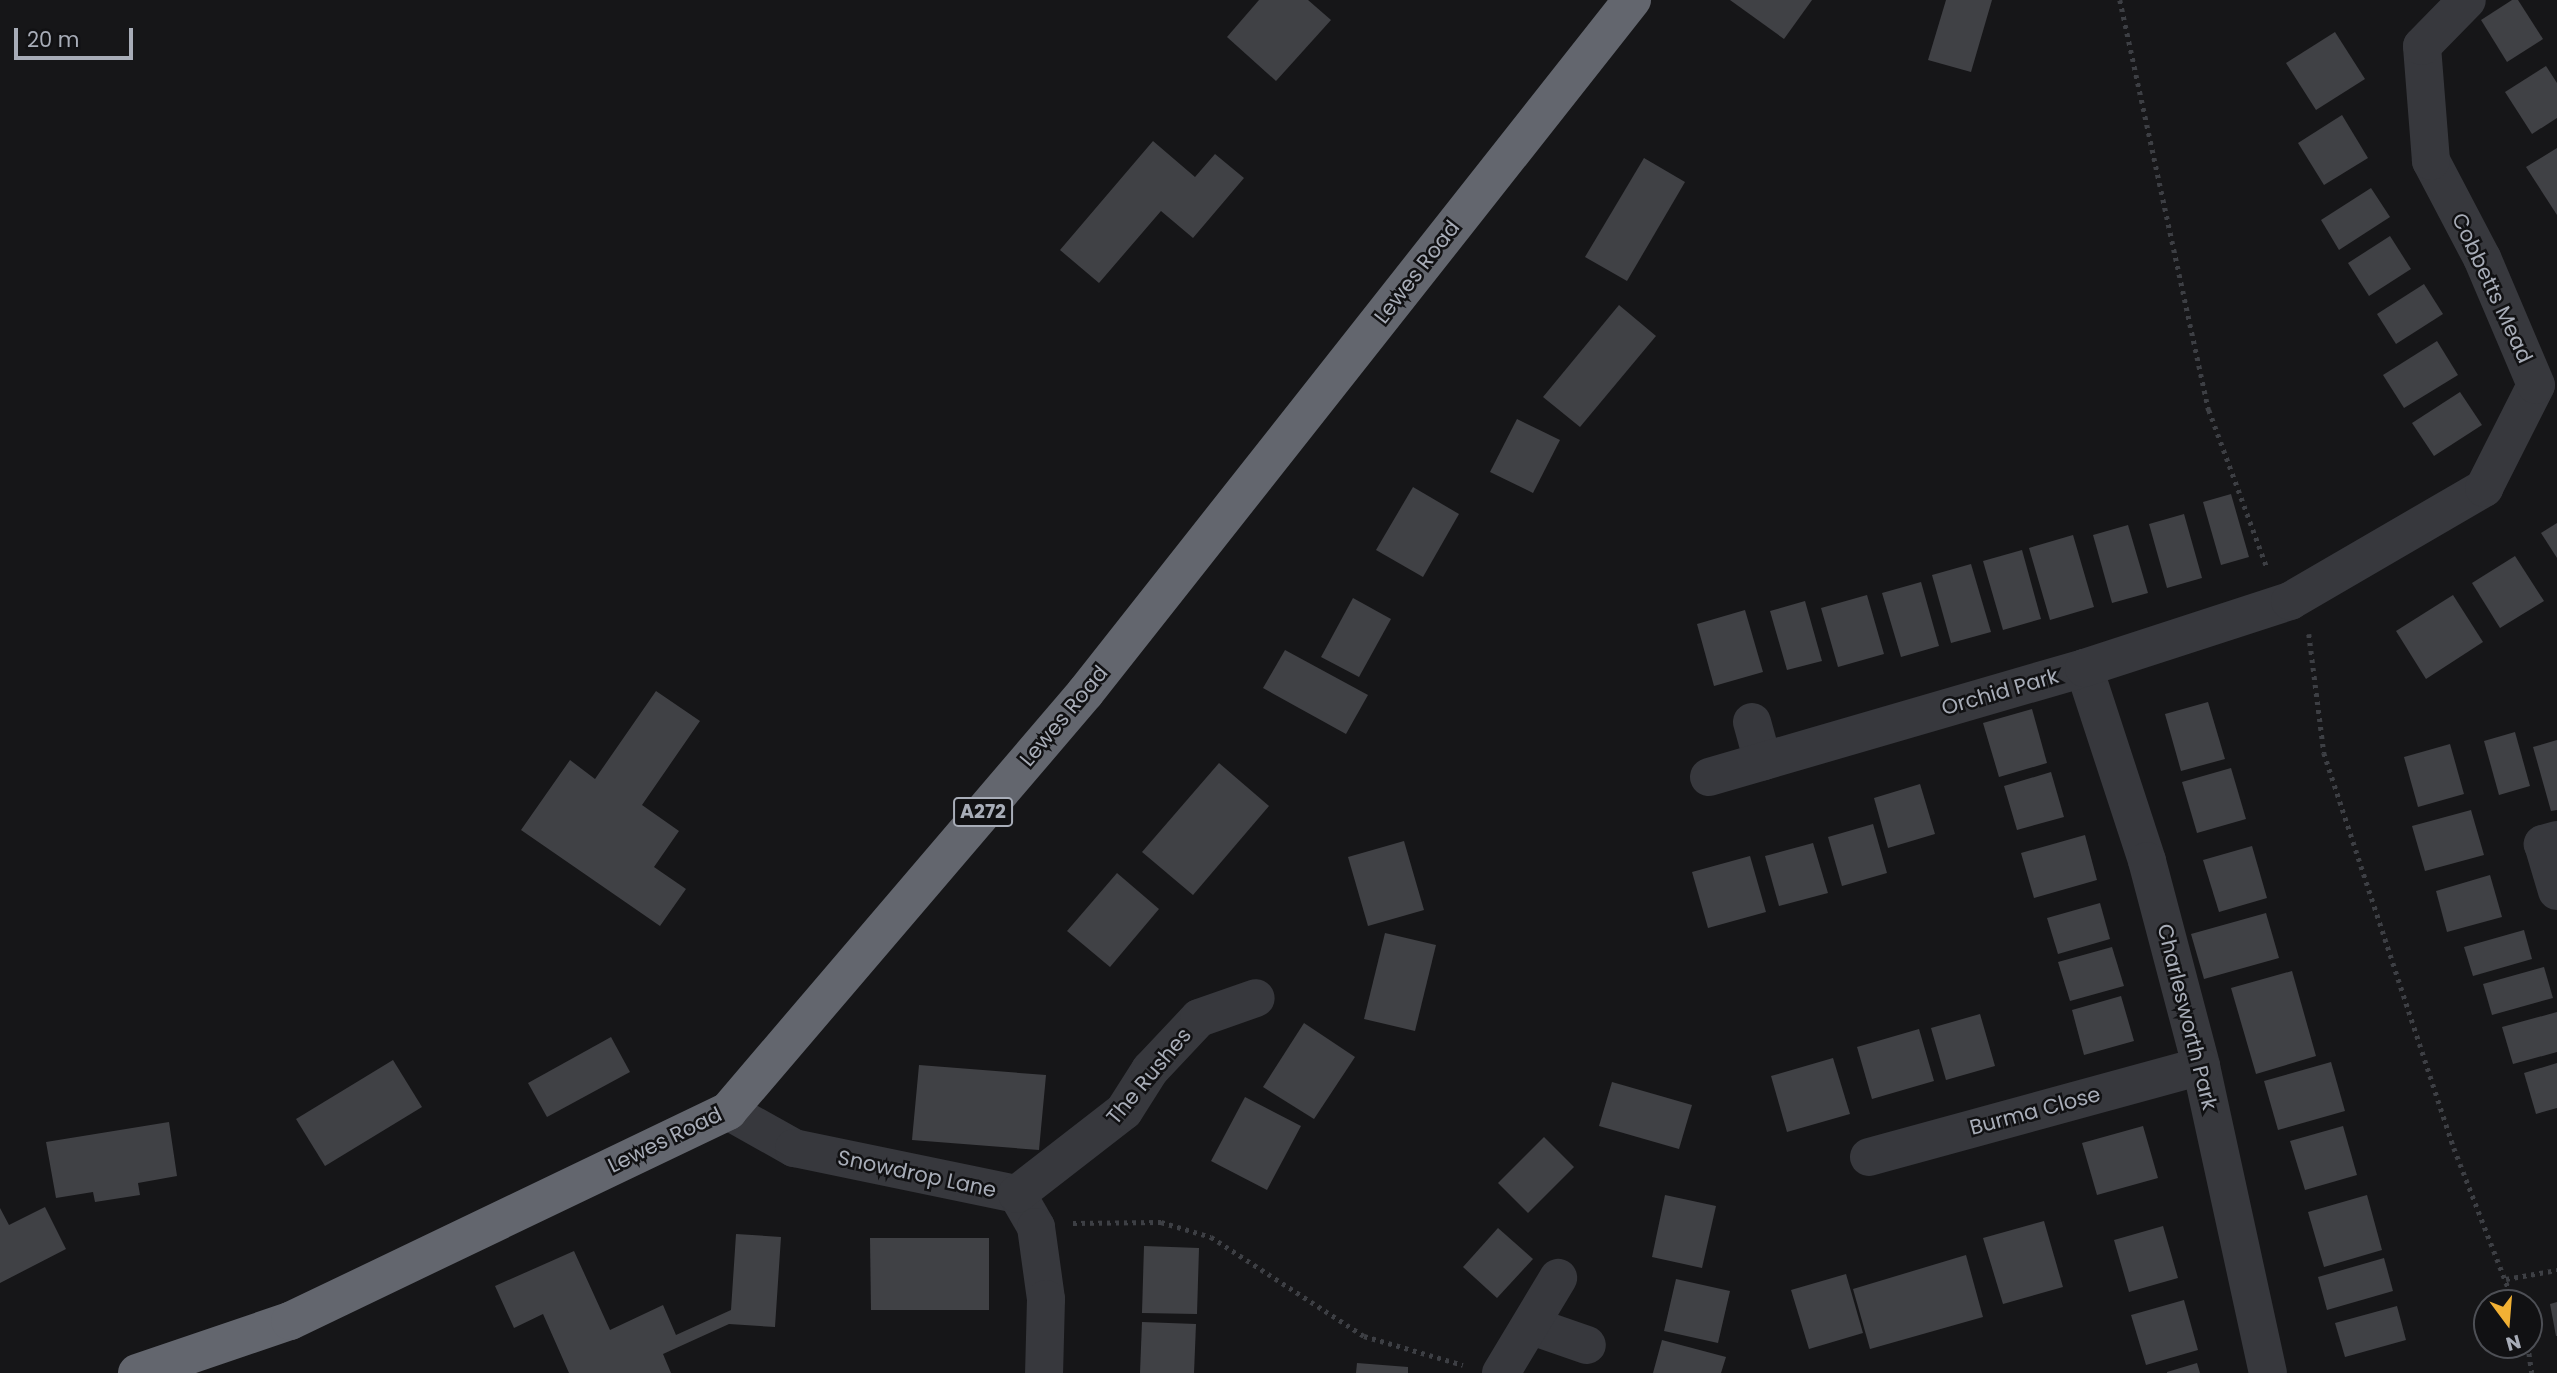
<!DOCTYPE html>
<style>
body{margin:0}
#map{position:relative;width:2557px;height:1373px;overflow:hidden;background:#161618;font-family:Poppins,sans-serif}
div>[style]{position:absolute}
.building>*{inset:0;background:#404145}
.path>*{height:4.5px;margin-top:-2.25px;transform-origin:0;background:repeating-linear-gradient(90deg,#3d3f44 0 3.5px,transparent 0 8.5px)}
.minor>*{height:38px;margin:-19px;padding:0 19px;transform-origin:19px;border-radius:19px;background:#37383d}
.highway>*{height:38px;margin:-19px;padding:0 19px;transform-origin:19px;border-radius:19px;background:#63666e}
span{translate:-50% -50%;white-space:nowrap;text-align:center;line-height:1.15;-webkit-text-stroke:5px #111113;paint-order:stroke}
.shield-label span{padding:2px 5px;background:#111113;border:2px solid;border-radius:5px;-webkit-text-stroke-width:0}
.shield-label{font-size:19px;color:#a8adb8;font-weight:700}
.street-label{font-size:21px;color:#a8adb8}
.north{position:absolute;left:2473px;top:1289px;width:70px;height:70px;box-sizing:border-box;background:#111113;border:2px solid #4d4f55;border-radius:50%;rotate:164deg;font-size:19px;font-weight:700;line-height:28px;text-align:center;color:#a8adb8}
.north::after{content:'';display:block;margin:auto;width:24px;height:32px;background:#f2b134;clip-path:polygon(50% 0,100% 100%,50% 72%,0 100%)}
.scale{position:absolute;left:14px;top:28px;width:119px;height:32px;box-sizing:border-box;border:4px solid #a8adb8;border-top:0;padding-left:9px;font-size:21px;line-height:24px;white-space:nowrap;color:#a8adb8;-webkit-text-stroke:5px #111113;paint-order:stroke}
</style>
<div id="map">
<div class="building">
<i style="clip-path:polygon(1259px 0,1308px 0,1331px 20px,1276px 81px,1227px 37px)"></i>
<i style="clip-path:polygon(1730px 0,1812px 0,1784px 39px)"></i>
<i style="clip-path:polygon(1946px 0,1992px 0,1971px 72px,1928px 60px)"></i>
<i style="clip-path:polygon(2512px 0,2518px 0,2543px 39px,2507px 62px,2481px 20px)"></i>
<i style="clip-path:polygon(2335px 32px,2365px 79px,2316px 110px,2286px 63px)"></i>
<i style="clip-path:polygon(2546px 66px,2557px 83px,2557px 118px,2532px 134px,2505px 92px)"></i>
<i style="clip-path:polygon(2342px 115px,2368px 158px,2324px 185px,2298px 143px)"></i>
<i style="clip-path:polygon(1153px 141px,1195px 177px,1215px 154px,1244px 178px,1193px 238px,1161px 211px,1099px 283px,1060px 250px)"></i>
<i style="clip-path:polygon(2557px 148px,2557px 215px,2526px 167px)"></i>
<i style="clip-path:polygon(1644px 158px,1685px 182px,1627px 281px,1585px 257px)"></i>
<i style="clip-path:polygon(2371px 188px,2390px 217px,2339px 250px,2321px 220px)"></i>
<i style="clip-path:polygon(2390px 236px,2411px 269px,2369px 296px,2348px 263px)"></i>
<i style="clip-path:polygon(2424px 284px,2443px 314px,2396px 344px,2377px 314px)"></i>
<i style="clip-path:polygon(1619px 305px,1656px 336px,1580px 427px,1543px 397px)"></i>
<i style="clip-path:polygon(2437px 341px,2458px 375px,2404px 408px,2383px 375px)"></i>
<i style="clip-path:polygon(2460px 392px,2482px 425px,2434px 456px,2412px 423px)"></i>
<i style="clip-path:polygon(1517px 419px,1560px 440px,1533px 493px,1490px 472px)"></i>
<i style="clip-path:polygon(1413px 487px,1459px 514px,1423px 577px,1376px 550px)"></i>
<i style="clip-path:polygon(2231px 494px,2249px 557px,2221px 565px,2203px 502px)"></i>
<i style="clip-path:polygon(2184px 514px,2202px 578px,2167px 588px,2149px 524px)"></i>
<i style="clip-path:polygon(2557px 523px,2557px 558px,2541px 533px)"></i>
<i style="clip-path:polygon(2128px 525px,2148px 593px,2112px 603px,2093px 535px)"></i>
<i style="clip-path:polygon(2073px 535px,2094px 607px,2050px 620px,2029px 548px)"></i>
<i style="clip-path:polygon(2022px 550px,2041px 619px,2003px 630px,1983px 561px)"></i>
<i style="clip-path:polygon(2515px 556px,2544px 601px,2500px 628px,2472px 583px)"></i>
<i style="clip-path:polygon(1971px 564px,1991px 632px,1951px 643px,1932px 575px)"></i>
<i style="clip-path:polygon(1921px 582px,1939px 646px,1901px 657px,1882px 593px)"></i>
<i style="clip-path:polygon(1867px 595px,1884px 654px,1838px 667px,1821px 608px)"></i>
<i style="clip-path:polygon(2453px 595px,2483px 642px,2426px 679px,2396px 631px)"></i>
<i style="clip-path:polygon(1353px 598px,1391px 619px,1359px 677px,1321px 657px)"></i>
<i style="clip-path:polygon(1805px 601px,1822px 661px,1787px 670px,1770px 611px)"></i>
<i style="clip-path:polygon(1745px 610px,1763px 672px,1714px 686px,1697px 624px)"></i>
<i style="clip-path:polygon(1285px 650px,1368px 695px,1346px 734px,1263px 688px)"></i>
<i style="clip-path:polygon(656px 691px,700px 721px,642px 805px,679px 831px,654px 867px,686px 889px,660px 926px,521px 830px,570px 760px,595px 779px)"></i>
<i style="clip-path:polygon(2208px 702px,2225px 759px,2181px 771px,2165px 714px)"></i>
<i style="clip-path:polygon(2032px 709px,2047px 763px,1999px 777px,1983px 723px)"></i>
<i style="clip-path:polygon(2515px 732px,2530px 786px,2499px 795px,2484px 741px)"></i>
<i style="clip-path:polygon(2557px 740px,2557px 810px,2551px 811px,2533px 747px)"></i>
<i style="clip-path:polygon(2450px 744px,2464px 794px,2418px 807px,2404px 757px)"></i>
<i style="clip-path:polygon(1219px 763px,1269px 806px,1193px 895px,1142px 852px)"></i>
<i style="clip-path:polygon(2231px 768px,2246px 819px,2197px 833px,2182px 782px)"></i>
<i style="clip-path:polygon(2051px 772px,2064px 817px,2017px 830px,2004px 786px)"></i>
<i style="clip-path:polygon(1920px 784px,1935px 834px,1888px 848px,1874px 798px)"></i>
<i style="clip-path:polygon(2471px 810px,2484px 855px,2425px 871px,2412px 826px)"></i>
<i style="clip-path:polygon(1873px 824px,1887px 873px,1842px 886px,1828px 837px)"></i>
<i style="clip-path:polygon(2085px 835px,2097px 880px,2034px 898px,2021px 853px)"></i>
<i style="clip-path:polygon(1404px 841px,1424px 910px,1368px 926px,1348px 857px)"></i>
<i style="clip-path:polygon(1813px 843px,1828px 893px,1779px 906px,1765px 856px)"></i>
<i style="clip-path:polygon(2252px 846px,2267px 898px,2219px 912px,2203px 860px)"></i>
<i style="clip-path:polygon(1750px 856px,1766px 912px,1708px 928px,1692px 872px)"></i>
<i style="clip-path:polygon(1117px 873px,1159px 909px,1110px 967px,1067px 931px)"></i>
<i style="clip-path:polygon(2490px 875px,2502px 917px,2447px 932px,2436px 891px)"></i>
<i style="clip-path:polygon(2100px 903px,2110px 939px,2058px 954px,2047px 918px)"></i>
<i style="clip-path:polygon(2266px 913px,2279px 958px,2204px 979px,2191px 934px)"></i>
<i style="clip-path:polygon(2524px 930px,2532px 959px,2473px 976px,2464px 947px)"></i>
<i style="clip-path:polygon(1385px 933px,1436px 945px,1415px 1031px,1364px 1019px)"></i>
<i style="clip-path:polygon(2112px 947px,2124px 986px,2070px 1001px,2058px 962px)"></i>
<i style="clip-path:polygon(2544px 967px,2553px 998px,2492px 1015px,2483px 984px)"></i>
<i style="clip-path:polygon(2292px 971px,2316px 1056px,2256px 1074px,2231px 988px)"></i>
<i style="clip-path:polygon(2121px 996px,2134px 1041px,2084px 1055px,2072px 1010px)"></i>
<i style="clip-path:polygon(2557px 1012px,2557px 1052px,2513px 1064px,2502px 1027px)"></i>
<i style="clip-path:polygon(1980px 1014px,1995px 1066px,1946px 1080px,1931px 1028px)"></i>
<i style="clip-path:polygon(1304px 1023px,1355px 1057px,1314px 1119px,1263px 1087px)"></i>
<i style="clip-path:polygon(1919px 1029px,1934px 1081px,1872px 1099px,1857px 1047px)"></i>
<i style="clip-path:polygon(611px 1037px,630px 1072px,547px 1117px,528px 1083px)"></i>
<i style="clip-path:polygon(1833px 1058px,1850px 1114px,1787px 1132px,1771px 1076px)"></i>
<i style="clip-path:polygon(393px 1060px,422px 1107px,325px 1166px,296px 1119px)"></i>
<i style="clip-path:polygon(2331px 1062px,2345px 1111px,2278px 1130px,2264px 1081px)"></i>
<i style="clip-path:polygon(2557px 1063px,2557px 1108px,2536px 1114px,2524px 1073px)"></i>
<i style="clip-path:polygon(919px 1065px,1046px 1075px,1039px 1150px,912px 1140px)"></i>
<i style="clip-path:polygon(1612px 1082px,1692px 1105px,1679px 1149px,1599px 1126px)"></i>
<i style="clip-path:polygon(1245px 1097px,1301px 1126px,1267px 1190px,1211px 1161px)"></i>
<i style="clip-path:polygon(169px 1122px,177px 1176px,138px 1183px,140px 1195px,95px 1202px,93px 1192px,56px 1198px,46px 1142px)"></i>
<i style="clip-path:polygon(2143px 1126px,2158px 1178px,2097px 1195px,2082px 1143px)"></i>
<i style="clip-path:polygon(2343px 1126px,2357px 1175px,2305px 1190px,2290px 1141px)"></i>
<i style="clip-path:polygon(1544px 1137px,1574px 1167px,1528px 1213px,1498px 1183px)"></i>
<i style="clip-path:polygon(1665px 1195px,1716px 1206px,1702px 1268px,1652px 1257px)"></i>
<i style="clip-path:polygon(2367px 1195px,2382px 1250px,2324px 1267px,2308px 1212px)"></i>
<i style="clip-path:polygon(45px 1207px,66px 1249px,0 1283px,0 1208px,9px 1225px)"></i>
<i style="clip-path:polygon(2044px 1221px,2063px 1287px,2003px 1304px,1983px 1238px)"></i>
<i style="clip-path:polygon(2163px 1226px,2178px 1278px,2129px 1292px,2114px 1240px)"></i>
<i style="clip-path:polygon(1498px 1228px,1533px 1259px,1497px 1298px,1463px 1267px)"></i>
<i style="clip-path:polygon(736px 1234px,781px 1237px,775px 1327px,729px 1324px,663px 1354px,671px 1373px,569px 1373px,543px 1314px,514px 1328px,495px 1286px,574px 1251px,610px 1330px,663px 1305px,676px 1335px,731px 1310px)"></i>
<i style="clip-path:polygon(870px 1238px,989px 1238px,989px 1310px,871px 1310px)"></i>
<i style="clip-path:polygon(1144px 1246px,1199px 1248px,1197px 1314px,1142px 1313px)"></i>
<i style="clip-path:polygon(1966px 1255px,1983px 1317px,1870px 1349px,1853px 1289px)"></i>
<i style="clip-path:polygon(2384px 1258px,2393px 1291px,2327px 1310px,2318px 1277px)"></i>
<i style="clip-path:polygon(1846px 1274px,1863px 1333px,1809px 1349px,1791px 1290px)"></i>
<i style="clip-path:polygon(1676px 1279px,1730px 1291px,1718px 1343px,1664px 1331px)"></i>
<i style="clip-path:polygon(2184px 1300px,2198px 1350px,2146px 1365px,2131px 1315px)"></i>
<i style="clip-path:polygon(2557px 1302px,2557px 1336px,2556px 1336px,2550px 1304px)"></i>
<i style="clip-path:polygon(2397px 1306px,2406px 1340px,2345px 1357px,2335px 1323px)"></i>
<i style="clip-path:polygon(1142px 1322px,1196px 1324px,1194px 1373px,1140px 1373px)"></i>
<i style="clip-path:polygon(1662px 1340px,1726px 1357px,1721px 1373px,1653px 1373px)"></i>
<i style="clip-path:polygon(1357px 1363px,1408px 1367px,1408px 1373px,1356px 1373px)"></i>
<i style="clip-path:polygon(2197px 1363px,2200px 1373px,2167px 1373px,2167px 1372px)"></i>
</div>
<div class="path">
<i style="left:2120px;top:0;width:420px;rotate:77.8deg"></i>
<i style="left:2209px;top:410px;width:168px;rotate:69.8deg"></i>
<i style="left:2309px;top:634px;width:120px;rotate:82.8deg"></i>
<i style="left:2324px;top:753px;width:416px;rotate:71.8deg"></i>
<i style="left:2454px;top:1148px;width:166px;rotate:68.8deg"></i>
<i style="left:1073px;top:1223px;width:88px;rotate:-0.7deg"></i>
<i style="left:1161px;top:1222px;width:52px;rotate:16.7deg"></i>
<i style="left:1211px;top:1237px;width:182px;rotate:32.9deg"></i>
<i style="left:1364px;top:1336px;width:103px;rotate:16.3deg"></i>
<i style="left:2506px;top:1279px;width:52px;rotate:-10deg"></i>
<i style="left:2528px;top:1345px;width:28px;rotate:82deg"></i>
</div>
<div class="minor">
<i style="left:2084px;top:668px;width:203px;rotate:71.9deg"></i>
<i style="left:2147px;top:861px;width:212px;rotate:75.2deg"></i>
<i style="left:2201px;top:1066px;width:314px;rotate:77.7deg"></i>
<i style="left:1752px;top:722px;width:41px;rotate:74.6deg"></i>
<i style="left:1709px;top:777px;width:391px;rotate:-16.2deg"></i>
<i style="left:2084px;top:668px;width:217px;rotate:-18deg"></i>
<i style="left:2290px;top:601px;width:225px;rotate:-30.2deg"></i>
<i style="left:2484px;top:488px;width:115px;rotate:-63.2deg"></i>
<i style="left:2536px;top:385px;width:138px;rotate:-113deg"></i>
<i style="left:2482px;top:258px;width:110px;rotate:-117.7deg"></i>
<i style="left:2431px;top:161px;width:115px;rotate:-94.5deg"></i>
<i style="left:2422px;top:46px;width:64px;rotate:-45.6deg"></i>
<i style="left:2557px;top:840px;width:15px;rotate:164deg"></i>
<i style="left:2543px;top:844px;width:49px;rotate:73.4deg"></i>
<i style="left:728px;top:1111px;width:76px;rotate:29.3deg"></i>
<i style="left:794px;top:1148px;width:228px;rotate:11.7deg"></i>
<i style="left:1017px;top:1194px;width:38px;rotate:60deg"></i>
<i style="left:1036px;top:1227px;width:73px;rotate:82.1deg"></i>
<i style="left:1046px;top:1299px;width:74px;rotate:91.5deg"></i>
<i style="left:1869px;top:1157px;width:344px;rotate:-15.3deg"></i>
<i style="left:1017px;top:1194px;width:135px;rotate:-37.8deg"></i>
<i style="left:1124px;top:1111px;width:49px;rotate:-57.6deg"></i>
<i style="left:1150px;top:1070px;width:71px;rotate:-46.7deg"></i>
<i style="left:1199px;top:1018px;width:60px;rotate:-19.3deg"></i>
<i style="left:1532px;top:1326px;width:58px;rotate:19.1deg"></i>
<i style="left:1501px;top:1373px;width:111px;rotate:-59deg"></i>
</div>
<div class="highway">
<i style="left:137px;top:1373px;width:162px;rotate:-18.8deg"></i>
<i style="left:290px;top:1321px;width:486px;rotate:-25.6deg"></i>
<i style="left:728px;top:1111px;width:550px;rotate:-49.5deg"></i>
<i style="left:1085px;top:693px;width:883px;rotate:-51.72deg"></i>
</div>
<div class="shield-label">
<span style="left:983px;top:812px">A272</span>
</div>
<div class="street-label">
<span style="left:1417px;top:272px;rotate:-52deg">Lewes Road</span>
<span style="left:2492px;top:288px;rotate:65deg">Cobbetts Mead</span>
<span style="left:2000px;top:692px;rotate:-16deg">Orchid Park</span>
<span style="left:1064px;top:716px;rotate:-50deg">Lewes Road</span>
<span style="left:2187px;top:1017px;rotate:76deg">Charlesworth Park</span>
<span style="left:1149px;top:1076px;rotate:-50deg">The Rushes</span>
<span style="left:2035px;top:1111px;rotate:-15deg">Burma Close</span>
<span style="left:665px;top:1140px;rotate:-26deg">Lewes Road</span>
<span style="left:917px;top:1174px;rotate:12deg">Snowdrop Lane</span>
</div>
<div class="north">N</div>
<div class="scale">20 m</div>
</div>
